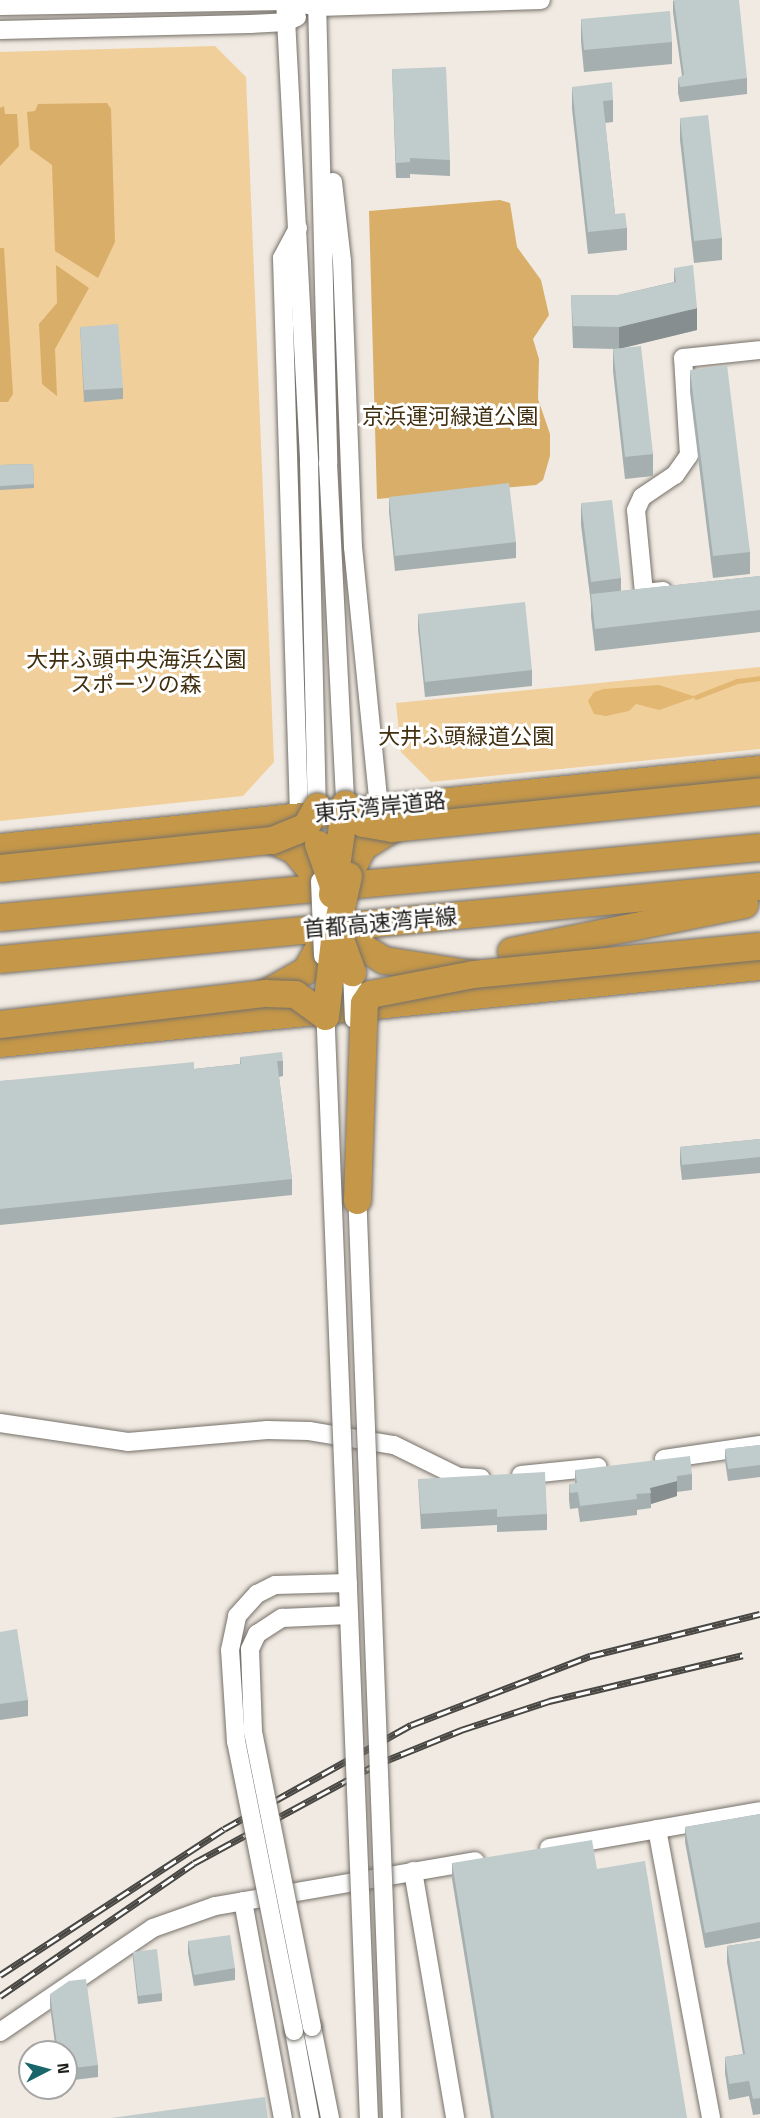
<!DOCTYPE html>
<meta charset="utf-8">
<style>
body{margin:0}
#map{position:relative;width:760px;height:2118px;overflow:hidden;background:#f0eae2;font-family:"Titillium Web","Noto Sans JP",sans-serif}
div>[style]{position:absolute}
.green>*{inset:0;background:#f0cf9a}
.forest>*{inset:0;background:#d9ae68}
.water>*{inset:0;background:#e2b771}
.stream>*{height:4.5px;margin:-2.25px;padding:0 2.25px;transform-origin:2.25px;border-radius:2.25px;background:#e2b771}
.roads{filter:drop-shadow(0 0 2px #757069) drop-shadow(0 0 2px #757069)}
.minor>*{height:18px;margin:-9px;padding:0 9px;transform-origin:9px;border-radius:9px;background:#fff}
.highway>*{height:27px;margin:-13.5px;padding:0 13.5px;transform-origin:13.5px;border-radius:13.5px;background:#c49749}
.rail>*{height:7px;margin-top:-3.5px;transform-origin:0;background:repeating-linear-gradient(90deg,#fff 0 14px,#494743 0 28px);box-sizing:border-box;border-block:2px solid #494743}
.bridges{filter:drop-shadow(0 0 2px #757069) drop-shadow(0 0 2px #757069)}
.minor-bridge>*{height:18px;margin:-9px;padding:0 9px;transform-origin:9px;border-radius:9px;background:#fff}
.highway-bridge>*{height:27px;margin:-13.5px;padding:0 13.5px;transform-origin:13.5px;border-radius:13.5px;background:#c49749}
.wall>*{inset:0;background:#a5afaf}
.shaded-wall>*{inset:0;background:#868e8f}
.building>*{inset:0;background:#c0cbcc}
span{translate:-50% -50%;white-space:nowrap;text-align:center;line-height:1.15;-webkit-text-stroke:6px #fff;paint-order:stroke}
.park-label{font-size:22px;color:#412f0f}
.street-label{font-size:22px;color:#22201d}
.north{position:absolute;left:18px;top:2040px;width:60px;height:60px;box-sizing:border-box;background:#fff;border:2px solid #a7a6a5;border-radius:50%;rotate:84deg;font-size:16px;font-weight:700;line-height:24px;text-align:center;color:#22201d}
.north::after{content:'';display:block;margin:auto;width:21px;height:27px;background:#18666a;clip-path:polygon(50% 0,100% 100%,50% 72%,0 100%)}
</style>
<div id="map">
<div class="green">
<i style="clip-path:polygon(215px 46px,246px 77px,274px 762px,243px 796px,0 821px,0 52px)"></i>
<i style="clip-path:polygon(760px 667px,760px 749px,431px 782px,401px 752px,396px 703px)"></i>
</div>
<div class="forest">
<i style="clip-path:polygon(107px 103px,111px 109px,115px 242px,98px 278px,55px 251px,52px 165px,30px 149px,27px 112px,35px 111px,38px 104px)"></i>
<i style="clip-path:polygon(4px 106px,5px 114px,17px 114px,19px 146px,0 166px,0 108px)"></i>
<i style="clip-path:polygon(500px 200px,510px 203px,517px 247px,541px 280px,549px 315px,533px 339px,539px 359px,538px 399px,550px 434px,550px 456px,543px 480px,536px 485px,377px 499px,369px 211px)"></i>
<i style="clip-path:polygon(0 248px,4px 248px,13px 394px,8px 402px,0 402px)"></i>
<i style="clip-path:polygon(56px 265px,89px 288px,55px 349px,57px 396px,42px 384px,39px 324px,57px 303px)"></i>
</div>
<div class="water">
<i style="clip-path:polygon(659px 685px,696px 697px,659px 710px,636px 704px,629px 711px,606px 716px,594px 714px,588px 701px,594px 692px,604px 689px)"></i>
</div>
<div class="stream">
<i style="left:696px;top:697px;width:44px;rotate:-21.3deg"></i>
<i style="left:737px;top:681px;width:23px;rotate:-7deg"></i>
</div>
<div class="roads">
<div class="minor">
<i style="left:285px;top:0;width:464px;rotate:87deg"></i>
<i style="left:309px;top:463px;width:343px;rotate:88.7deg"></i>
<i style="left:317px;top:0;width:463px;rotate:88.6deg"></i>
<i style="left:328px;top:463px;width:341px;rotate:87.1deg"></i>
<i style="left:0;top:6px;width:285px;rotate:-1deg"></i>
<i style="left:285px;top:1px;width:34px;rotate:10deg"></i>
<i style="left:318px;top:7px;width:223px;rotate:-1.8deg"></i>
<i style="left:0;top:30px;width:250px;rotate:-1.4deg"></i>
<i style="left:250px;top:24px;width:36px;rotate:-3deg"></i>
<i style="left:286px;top:22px;width:12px;rotate:-24deg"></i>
<i style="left:333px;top:182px;width:80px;rotate:83.5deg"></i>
<i style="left:342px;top:261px;width:286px;rotate:87.8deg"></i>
<i style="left:353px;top:547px;width:260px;rotate:84.3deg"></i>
<i style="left:298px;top:228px;width:34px;rotate:118deg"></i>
<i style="left:282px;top:258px;width:558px;rotate:88.25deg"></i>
<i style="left:663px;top:591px;width:19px;rotate:174deg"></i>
<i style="left:644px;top:593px;width:83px;rotate:-95.5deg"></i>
<i style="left:636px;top:510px;width:14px;rotate:-65deg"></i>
<i style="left:642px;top:497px;width:40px;rotate:-34deg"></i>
<i style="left:675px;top:475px;width:24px;rotate:-55deg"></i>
<i style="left:689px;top:455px;width:97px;rotate:-93.5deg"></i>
<i style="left:683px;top:358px;width:77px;rotate:-5.9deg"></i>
<i style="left:0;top:1423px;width:129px;rotate:8.4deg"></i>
<i style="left:128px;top:1442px;width:140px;rotate:-4.9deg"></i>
<i style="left:267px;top:1430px;width:42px;rotate:1.4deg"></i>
<i style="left:309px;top:1431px;width:86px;rotate:9.4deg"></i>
<i style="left:394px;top:1445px;width:72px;rotate:26.2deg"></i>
<i style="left:459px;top:1477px;width:22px;rotate:3deg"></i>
<i style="left:664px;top:1459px;width:97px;rotate:-8.3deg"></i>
<i style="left:521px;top:1475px;width:77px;rotate:-5.9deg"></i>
<i style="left:657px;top:1829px;width:294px;rotate:79.4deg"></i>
<i style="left:549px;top:1848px;width:214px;rotate:-9.9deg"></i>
<i style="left:413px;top:1871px;width:251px;rotate:80.3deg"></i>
<i style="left:243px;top:1901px;width:221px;rotate:79.6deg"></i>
<i style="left:312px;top:2027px;width:93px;rotate:78.8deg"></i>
<i style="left:294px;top:2031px;width:88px;rotate:79.6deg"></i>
<i style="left:0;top:2032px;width:185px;rotate:-34.2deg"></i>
<i style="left:153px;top:1928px;width:66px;rotate:-19.5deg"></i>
<i style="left:215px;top:1906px;width:264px;rotate:-9.8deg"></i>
</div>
<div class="highway">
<i style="left:272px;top:840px;width:24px;rotate:24deg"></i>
<i style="left:294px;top:850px;width:40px;rotate:50deg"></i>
<i style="left:0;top:847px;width:764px;rotate:-5.86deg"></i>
<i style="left:348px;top:875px;width:31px;rotate:-63deg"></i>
<i style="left:362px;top:847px;width:36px;rotate:-32deg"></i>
<i style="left:0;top:917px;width:763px;rotate:-5.26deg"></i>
<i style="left:351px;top:928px;width:24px;rotate:57deg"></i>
<i style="left:364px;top:948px;width:23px;rotate:31deg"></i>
<i style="left:384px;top:960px;width:89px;rotate:9deg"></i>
<i style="left:511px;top:951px;width:238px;rotate:-11.4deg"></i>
<i style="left:0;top:959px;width:763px;rotate:-5.49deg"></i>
<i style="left:265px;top:993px;width:47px;rotate:-29.3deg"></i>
<i style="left:306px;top:970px;width:33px;rotate:-61deg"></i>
<i style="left:0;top:1043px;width:764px;rotate:-5.79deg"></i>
</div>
</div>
<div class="rail">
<i style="left:0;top:1975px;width:267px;rotate:-33.1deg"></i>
<i style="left:224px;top:1829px;width:214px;rotate:-29.1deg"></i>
<i style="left:411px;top:1725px;width:192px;rotate:-21.1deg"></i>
<i style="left:590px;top:1656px;width:175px;rotate:-13.9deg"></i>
<i style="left:0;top:1996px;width:235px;rotate:-34.4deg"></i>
<i style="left:194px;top:1863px;width:206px;rotate:-28.4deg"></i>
<i style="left:375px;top:1765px;width:93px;rotate:-22.1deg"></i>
<i style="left:461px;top:1730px;width:93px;rotate:-18.2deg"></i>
<i style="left:549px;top:1701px;width:199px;rotate:-13.3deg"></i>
</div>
<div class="bridges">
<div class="minor-bridge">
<i style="left:320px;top:881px;width:75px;rotate:87.7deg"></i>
<i style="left:352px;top:972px;width:47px;rotate:87.6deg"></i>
<i style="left:325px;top:1005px;width:1114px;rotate:87.74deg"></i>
<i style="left:357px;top:1190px;width:929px;rotate:87.84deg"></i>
<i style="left:312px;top:2027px;width:302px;rotate:-101.3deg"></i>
<i style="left:253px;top:1731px;width:82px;rotate:-92.1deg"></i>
<i style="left:250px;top:1649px;width:17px;rotate:-65deg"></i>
<i style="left:257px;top:1634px;width:30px;rotate:-33deg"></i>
<i style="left:282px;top:1618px;width:67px;rotate:-2.6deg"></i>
<i style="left:294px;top:2031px;width:295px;rotate:-101.3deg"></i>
<i style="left:236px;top:1742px;width:92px;rotate:-93.7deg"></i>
<i style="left:230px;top:1650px;width:35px;rotate:-78deg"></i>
<i style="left:237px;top:1616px;width:30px;rotate:-48deg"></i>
<i style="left:257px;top:1594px;width:20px;rotate:-27deg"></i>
<i style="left:275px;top:1585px;width:73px;rotate:-1.6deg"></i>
</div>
<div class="highway-bridge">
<i style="left:345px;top:804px;width:26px;rotate:47deg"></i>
<i style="left:363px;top:823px;width:29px;rotate:10deg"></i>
<i style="left:392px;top:828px;width:370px;rotate:-5.7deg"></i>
<i style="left:318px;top:844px;width:45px;rotate:70.3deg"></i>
<i style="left:0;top:868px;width:273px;rotate:-5.9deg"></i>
<i style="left:272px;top:840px;width:35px;rotate:-22deg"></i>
<i style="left:305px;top:827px;width:24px;rotate:-60deg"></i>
<i style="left:332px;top:894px;width:91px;rotate:-81.8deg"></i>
<i style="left:337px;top:931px;width:44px;rotate:69.9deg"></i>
<i style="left:325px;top:1016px;width:77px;rotate:-83.2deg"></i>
<i style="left:334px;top:940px;width:66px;rotate:-77.8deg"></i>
<i style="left:0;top:1024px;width:267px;rotate:-6.7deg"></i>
<i style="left:265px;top:993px;width:30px;rotate:2deg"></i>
<i style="left:295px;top:994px;width:37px;rotate:36deg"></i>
<i style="left:357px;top:1200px;width:197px;rotate:-88deg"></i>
<i style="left:364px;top:1003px;width:11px;rotate:-56deg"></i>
<i style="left:370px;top:994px;width:105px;rotate:-11deg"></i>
<i style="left:473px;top:974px;width:288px;rotate:-5.6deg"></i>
</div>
</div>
<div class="wall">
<i style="clip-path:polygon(673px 0,747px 78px,747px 94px,680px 102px,678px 93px,678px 78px,682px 76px,673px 12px)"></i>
<i style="clip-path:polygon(581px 19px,672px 42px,672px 64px,584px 72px,581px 41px)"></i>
<i style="clip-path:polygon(392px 69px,450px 160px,450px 176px,410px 174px,410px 178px,396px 178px)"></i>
<i style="clip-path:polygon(572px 87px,613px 100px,613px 122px,605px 123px,615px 214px,627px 228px,627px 250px,588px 254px,572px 109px)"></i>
<i style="clip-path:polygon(680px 118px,722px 238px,722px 260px,694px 263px,680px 140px)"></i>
<i style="clip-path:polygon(674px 268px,697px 330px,622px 348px,653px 454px,653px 476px,625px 479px,613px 371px,613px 349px,616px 349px,573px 348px,571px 295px,618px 295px,674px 282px)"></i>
<i style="clip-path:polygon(80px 327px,123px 388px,123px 399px,84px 402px)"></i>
<i style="clip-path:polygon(690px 370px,750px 552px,750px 574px,713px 578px,690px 392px)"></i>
<i style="clip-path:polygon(33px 464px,34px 488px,0 490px,0 465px)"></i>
<i style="clip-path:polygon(389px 497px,516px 542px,516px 558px,395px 571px,389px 512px)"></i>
<i style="clip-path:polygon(581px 503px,621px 578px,621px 591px,760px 576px,760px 632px,595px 651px,591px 616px,591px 604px,581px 525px)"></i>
<i style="clip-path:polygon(418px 614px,532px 670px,532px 686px,425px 697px,418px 629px)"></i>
<i style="clip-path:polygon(240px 1057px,283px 1061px,283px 1076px,279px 1077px,292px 1179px,292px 1195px,0 1225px,0 1081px,194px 1069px,240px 1064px)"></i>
<i style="clip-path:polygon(760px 1139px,760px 1173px,682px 1180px,680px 1163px,680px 1147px)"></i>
<i style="clip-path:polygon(760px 1445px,760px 1477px,728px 1481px,725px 1461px,725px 1449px)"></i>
<i style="clip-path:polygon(575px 1470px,692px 1474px,692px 1490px,677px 1492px,677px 1496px,651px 1504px,651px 1508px,637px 1510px,637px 1515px,580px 1522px,578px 1508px,570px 1509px,569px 1500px,569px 1484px,575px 1484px)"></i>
<i style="clip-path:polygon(418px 1479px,547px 1514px,547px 1530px,497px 1532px,497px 1525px,421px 1529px)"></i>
<i style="clip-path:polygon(0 1632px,28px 1700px,28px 1716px,0 1720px)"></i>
<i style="clip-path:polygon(760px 1814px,760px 1938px,705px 1948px,685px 1842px,685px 1827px)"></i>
<i style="clip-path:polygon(452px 1863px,597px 1869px,687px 2118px,491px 2118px,452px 1879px)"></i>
<i style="clip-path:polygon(188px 1941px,235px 1968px,235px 1980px,194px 1986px,188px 1953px)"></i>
<i style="clip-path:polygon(760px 1941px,760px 2114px,753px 2115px,749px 2096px,729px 2100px,725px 2073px,725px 2057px,743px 2054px,727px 1962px,727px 1946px)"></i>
<i style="clip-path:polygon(133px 1952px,162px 1993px,162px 2001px,138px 2004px,133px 1960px)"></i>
<i style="clip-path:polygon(50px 1994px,98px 2065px,98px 2077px,66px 2081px,66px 2052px,56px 2052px,50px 2006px)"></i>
<i style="clip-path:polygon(30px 2060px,30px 2088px,34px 2088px,28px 2089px,26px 2069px,26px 2061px)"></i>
</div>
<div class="shaded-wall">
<i style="clip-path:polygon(697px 308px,697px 330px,619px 349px,619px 327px)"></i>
<i style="clip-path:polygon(677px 1481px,677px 1496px,651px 1504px,650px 1488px)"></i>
</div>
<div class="building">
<i style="clip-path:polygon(674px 0,739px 0,747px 78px,680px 87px,678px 78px,684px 75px)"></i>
<i style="clip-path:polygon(670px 11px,672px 42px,584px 50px,581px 19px)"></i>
<i style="clip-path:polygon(446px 67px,450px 160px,410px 158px,410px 162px,396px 163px,392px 69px)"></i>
<i style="clip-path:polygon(612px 82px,613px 100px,603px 101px,615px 214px,625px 213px,627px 228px,588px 232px,572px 87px)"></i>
<i style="clip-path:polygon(708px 115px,722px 238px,694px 241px,680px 118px)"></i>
<i style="clip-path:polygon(693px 265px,697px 308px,619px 327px,573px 326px,571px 295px,618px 295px,676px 282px,674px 268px)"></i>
<i style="clip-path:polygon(118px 324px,123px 388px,84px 390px,80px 327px)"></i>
<i style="clip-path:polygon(641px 346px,653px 454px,625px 457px,613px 349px)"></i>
<i style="clip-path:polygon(727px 365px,750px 552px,713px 556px,690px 370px)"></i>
<i style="clip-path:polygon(33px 464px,34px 484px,0 486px,0 465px)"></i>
<i style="clip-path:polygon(509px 483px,516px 542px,395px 556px,389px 497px)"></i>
<i style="clip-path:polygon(612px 500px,621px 578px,591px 582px,581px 503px)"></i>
<i style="clip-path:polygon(760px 576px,760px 610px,595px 629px,591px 594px)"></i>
<i style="clip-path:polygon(525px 602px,532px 670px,425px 682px,418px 614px)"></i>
<i style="clip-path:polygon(282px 1052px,283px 1061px,277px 1061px,292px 1179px,0 1209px,0 1081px,194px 1062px,194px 1069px,241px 1064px,240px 1057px)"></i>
<i style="clip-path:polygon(760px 1139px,760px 1157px,682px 1165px,680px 1147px)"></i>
<i style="clip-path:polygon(760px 1445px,760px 1465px,728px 1469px,725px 1449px)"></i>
<i style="clip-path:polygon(690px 1456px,692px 1474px,677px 1476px,677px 1481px,650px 1488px,651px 1493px,636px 1494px,637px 1499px,580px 1506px,578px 1492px,570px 1493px,569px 1484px,577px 1483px,575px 1470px)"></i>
<i style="clip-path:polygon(545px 1472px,547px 1514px,497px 1517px,497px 1509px,421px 1514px,418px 1479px)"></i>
<i style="clip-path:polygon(17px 1629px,28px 1700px,0 1704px,0 1632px)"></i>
<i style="clip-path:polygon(760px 1814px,760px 1922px,705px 1933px,685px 1827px)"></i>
<i style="clip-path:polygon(592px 1840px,597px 1869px,645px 1861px,687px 2118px,494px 2118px,452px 1863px)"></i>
<i style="clip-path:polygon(230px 1935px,235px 1968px,194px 1975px,188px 1941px)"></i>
<i style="clip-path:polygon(760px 1941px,760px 2098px,753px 2099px,749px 2081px,729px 2084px,725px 2057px,745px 2054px,727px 1946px)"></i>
<i style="clip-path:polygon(157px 1949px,162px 1993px,138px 1996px,133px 1952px)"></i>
<i style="clip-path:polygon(86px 1979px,98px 2065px,66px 2069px,66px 2052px,58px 2052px,50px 1994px,69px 1981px)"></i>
<i style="clip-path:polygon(30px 2060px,30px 2080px,28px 2081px,26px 2061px)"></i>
<i style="clip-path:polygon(265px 2097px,268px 2118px,111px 2118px)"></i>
</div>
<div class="park-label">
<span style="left:450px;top:417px">京浜運河緑道公園</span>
<span style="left:136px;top:672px">大井ふ頭中央海浜公園<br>スポーツの森</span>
<span style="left:466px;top:737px">大井ふ頭緑道公園</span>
</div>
<div class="street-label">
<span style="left:380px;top:807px;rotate:-6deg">東京湾岸道路</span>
<span style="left:380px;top:923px;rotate:-5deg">首都高速湾岸線</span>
</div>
<div class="north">N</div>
</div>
